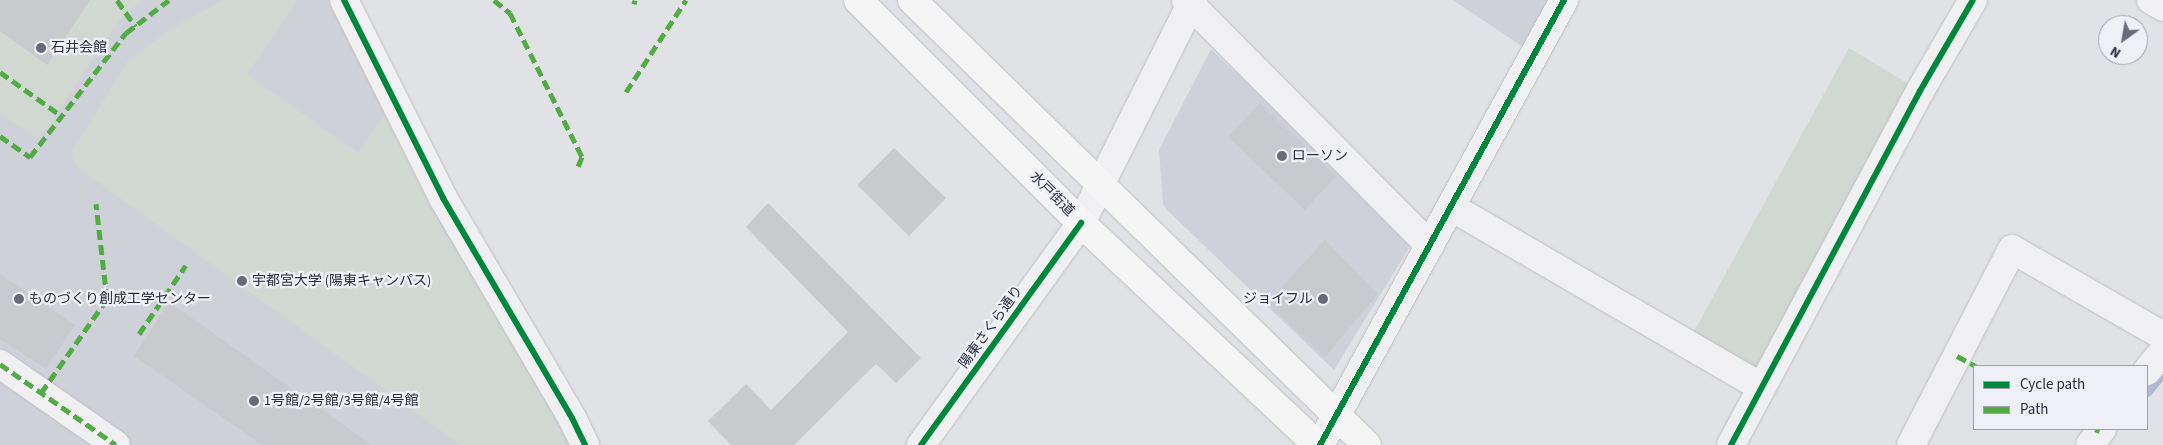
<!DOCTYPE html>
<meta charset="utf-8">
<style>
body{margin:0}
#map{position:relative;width:2163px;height:445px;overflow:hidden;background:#e1e2e5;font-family:"Source Sans 3","Noto Sans JP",sans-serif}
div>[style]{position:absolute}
.built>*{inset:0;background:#cfd1d8}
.green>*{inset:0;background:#d0d8d1}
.stream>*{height:9px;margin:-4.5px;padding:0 4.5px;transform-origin:4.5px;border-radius:4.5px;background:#b1bbcf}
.building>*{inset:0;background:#c9cace}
.roads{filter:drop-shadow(0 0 1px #bfc0c3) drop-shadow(0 0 1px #bfc0c3)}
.minor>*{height:28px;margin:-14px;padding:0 14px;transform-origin:14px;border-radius:14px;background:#f0f0f3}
.highway>*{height:28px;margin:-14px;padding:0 14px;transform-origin:14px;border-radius:14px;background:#f5f5f6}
.quiet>*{height:5px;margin-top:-2.5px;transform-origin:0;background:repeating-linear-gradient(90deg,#53ab46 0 10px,transparent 0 15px)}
.cycleway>*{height:6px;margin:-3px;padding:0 3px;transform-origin:3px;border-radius:3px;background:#00873e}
.dots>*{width:14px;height:14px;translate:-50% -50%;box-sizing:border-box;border:2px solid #eef0f5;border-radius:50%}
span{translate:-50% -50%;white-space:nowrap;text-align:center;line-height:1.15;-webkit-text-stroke:4.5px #eef0f5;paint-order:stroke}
.poi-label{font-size:14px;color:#292d3d}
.left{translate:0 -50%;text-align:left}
.right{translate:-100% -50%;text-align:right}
.street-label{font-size:14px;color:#292d3d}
.legend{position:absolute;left:1973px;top:365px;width:175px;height:65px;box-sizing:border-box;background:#eef0f5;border:1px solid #9fa2ab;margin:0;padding:6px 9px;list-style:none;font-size:15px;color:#292d3d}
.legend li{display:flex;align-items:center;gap:10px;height:25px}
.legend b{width:25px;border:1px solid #9fa2ab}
.north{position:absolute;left:2098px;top:15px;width:50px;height:50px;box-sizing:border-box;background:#eef0f5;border:1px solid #9fa2ab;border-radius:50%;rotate:212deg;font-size:14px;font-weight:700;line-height:20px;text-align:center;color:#292d3d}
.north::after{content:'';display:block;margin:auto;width:18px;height:22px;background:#696c78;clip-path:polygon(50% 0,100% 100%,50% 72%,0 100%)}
</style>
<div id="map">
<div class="built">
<i style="clip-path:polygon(0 0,333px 0,569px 445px,0 445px)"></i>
<i style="clip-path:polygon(1453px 0,1549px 0,1523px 47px)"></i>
<i style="clip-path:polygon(1211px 49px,1411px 237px,1411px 245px,1334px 370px,1167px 210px,1163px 204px,1159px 150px)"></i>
</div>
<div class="green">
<i style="clip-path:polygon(0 0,142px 0,118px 22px,39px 139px,0 113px)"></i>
<i style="clip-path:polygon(224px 0,297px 0,247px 74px,358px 153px,388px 108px,571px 445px,461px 445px,76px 166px,73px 150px,129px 59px,174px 27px)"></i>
<i style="clip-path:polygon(1849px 48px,1920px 91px,1757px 374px,1691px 337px)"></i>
</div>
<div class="stream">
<i style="left:2147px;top:392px;width:25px;rotate:-50deg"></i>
</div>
<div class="building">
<i style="clip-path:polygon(0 0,90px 0,47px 65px,0 31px)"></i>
<i style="clip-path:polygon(1260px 103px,1336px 176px,1305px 210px,1228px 137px)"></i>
<i style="clip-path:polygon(894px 148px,946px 198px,909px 236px,857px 185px)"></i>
<i style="clip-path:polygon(768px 203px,921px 358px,896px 383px,876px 364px,794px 445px,731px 445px,708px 421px,746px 384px,771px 410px,848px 332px,746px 227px)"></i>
<i style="clip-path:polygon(1325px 240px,1378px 294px,1325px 357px,1267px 303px)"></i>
<i style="clip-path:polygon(0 274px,75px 325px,46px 369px,0 339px)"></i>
<i style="clip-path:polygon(169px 302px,372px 445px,262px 445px,134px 356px)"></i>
</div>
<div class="roads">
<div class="minor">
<i style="left:344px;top:0;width:221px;rotate:63.4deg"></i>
<i style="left:443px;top:198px;width:255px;rotate:59.6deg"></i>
<i style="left:572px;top:418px;width:30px;rotate:64deg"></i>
<i style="left:1186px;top:0;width:346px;rotate:45.2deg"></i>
<i style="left:2151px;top:0;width:14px;rotate:30deg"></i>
<i style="left:1451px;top:207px;width:359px;rotate:30.1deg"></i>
<i style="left:0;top:364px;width:141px;rotate:34.9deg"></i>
<i style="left:2147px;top:371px;width:26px;rotate:-51deg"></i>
<i style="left:921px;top:445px;width:274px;rotate:-54.2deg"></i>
<i style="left:1081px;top:223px;width:250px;rotate:-63.3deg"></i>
<i style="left:1320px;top:445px;width:508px;rotate:-61.26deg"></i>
<i style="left:1731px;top:445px;width:401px;rotate:-61.9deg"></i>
<i style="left:1920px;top:91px;width:105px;rotate:-59.8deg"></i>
<i style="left:1911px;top:445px;width:220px;rotate:-62.7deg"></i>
<i style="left:2012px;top:249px;width:174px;rotate:29.9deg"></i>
<i style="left:2090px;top:445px;width:20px;rotate:-53deg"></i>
</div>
<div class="highway">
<i style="left:858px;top:0;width:315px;rotate:45deg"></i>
<i style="left:1081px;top:223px;width:324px;rotate:43.2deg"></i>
<i style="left:912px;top:0;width:636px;rotate:44.36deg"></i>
</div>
</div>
<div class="quiet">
<i style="left:117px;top:0;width:32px;rotate:55deg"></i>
<i style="left:494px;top:0;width:21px;rotate:39deg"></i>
<i style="left:510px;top:13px;width:161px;rotate:63.4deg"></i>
<i style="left:582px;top:157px;width:13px;rotate:113deg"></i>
<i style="left:634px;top:4px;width:4px;rotate:-76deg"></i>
<i style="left:0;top:72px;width:77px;rotate:35.5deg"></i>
<i style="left:626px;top:92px;width:110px;rotate:-56.9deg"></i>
<i style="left:0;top:136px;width:37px;rotate:35deg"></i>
<i style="left:30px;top:157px;width:157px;rotate:-52.3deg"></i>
<i style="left:126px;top:33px;width:54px;rotate:-37.5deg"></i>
<i style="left:139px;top:334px;width:83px;rotate:-55.7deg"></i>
<i style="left:1957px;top:356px;width:21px;rotate:28deg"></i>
<i style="left:0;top:364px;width:141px;rotate:34.9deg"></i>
<i style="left:41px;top:393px;width:115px;rotate:-54.9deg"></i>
<i style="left:107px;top:299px;width:96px;rotate:-96.6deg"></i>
<i style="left:2095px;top:429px;width:5px;rotate:22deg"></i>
</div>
<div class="cycleway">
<i style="left:344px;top:0;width:221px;rotate:63.4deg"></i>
<i style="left:443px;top:198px;width:255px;rotate:59.6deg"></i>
<i style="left:572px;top:418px;width:30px;rotate:64deg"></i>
<i style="left:921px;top:445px;width:274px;rotate:-54.2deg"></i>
<i style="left:1320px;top:445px;width:508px;rotate:-61.26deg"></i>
<i style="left:1731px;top:445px;width:401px;rotate:-61.9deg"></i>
<i style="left:1920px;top:91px;width:105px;rotate:-59.8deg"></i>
</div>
<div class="dots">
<i style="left:41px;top:48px;background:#696c78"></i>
<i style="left:1282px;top:156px;background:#696c78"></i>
<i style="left:242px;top:281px;background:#696c78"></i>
<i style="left:19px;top:299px;background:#696c78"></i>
<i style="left:1323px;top:299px;background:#696c78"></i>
<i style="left:254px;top:401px;background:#696c78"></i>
</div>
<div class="poi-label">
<span class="left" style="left:51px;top:48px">石井会館</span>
<span class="left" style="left:1292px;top:156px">ローソン</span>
<span class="left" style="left:252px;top:281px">宇都宮大学 (陽東キャンパス)</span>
<span class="left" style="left:29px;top:299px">ものづくり創成工学センター</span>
<span class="right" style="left:1313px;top:299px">ジョイフル</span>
<span class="left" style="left:264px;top:401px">1号館/2号館/3号館/4号館</span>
</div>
<div class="street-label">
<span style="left:1052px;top:194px;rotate:45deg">水戸街道</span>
<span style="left:991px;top:327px;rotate:-54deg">陽東さくら通り</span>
</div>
<ul class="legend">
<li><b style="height:6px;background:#00873e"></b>Cycle path</li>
<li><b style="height:6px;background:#53ab46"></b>Path</li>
</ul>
<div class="north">N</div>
</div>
